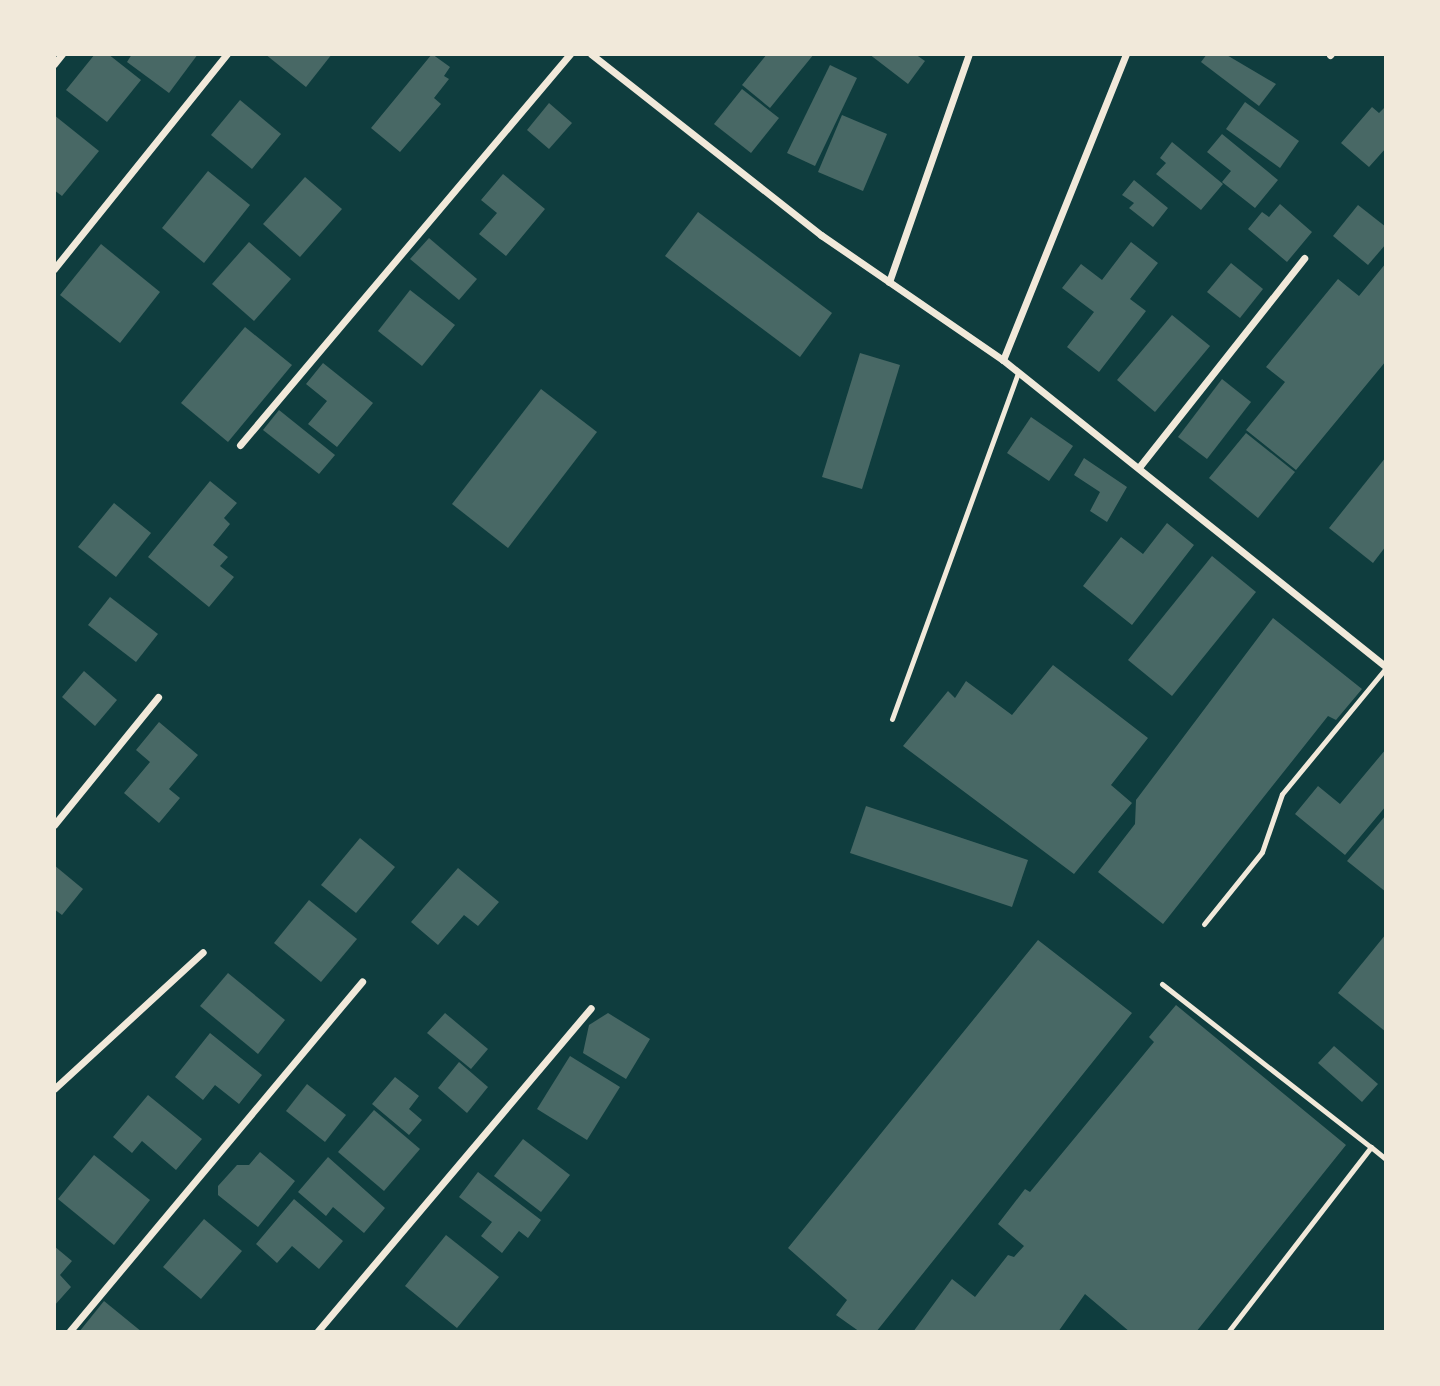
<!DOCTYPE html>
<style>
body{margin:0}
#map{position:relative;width:1440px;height:1386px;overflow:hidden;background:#0f3d3e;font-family:Literata,serif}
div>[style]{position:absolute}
.building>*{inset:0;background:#486865}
.service>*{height:5px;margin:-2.5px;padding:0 2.5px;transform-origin:2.5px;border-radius:2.5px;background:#f1e9da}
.minor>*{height:7px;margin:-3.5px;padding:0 3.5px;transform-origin:3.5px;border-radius:3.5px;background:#f1e9da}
span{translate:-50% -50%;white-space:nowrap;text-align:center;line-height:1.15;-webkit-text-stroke:5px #f1e9da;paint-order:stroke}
.frame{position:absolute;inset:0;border:56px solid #f1e9da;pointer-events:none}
</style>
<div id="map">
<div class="building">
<i style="clip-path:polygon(95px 54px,108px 54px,141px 80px,107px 122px,66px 90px)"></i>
<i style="clip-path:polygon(132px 54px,198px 54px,169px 93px,127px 62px)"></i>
<i style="clip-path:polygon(265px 54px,332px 54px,306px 87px)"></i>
<i style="clip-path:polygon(432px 54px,450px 67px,444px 76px,449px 79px,434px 98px,441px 104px,400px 152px,371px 128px)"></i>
<i style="clip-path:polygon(767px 54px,814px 54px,770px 108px,742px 85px)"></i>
<i style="clip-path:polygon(869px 54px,915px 54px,925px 61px,908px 84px)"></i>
<i style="clip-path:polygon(1207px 54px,1225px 54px,1276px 84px,1259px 106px,1201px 62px)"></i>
<i style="clip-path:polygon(830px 65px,857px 78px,815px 166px,787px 153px)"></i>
<i style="clip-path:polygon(742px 89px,779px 118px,751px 153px,714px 124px)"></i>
<i style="clip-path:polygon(240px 100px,281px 134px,252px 169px,211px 135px)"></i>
<i style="clip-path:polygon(1245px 102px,1299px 141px,1280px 168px,1226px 129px)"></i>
<i style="clip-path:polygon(549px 103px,572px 123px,549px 149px,527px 130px)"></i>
<i style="clip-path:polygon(1386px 106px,1386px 148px,1369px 167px,1341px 143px,1372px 107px,1379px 113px)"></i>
<i style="clip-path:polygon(54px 115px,99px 151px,62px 196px,54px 190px)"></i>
<i style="clip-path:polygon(842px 115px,887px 134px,863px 191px,818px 172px)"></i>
<i style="clip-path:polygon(1222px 134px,1278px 180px,1255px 208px,1222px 182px,1231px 171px,1207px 152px)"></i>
<i style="clip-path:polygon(1172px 142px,1223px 184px,1201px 210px,1156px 174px,1166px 163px,1160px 158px)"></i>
<i style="clip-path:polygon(208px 171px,250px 205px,204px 263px,162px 228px)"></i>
<i style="clip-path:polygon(503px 174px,545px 209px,506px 256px,479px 234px,497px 213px,481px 200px)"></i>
<i style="clip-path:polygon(305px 177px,342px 209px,300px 257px,263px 224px)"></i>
<i style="clip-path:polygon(1134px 180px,1168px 208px,1153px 227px,1129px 208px,1134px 203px,1122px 195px)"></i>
<i style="clip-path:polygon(1280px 204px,1312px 232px,1287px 262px,1248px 229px,1262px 212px,1269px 217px)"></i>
<i style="clip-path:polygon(1358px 205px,1386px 227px,1386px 244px,1368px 265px,1333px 236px)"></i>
<i style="clip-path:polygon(698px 212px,832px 313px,800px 357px,665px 256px)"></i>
<i style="clip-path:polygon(429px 238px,477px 279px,459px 300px,410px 259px)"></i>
<i style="clip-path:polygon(249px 242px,291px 279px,254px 321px,212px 284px)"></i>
<i style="clip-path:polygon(1131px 242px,1158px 263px,1130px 299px,1146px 311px,1099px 372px,1067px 347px,1094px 312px,1062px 288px,1081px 264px,1102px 280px)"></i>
<i style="clip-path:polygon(101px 244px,160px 292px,120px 343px,60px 295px)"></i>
<i style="clip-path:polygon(1231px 263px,1263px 289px,1240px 318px,1207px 292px)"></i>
<i style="clip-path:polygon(1386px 263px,1386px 361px,1296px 470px,1246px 430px,1285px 382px,1266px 367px,1338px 279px,1359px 296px)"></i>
<i style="clip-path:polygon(410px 290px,455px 325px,422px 366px,378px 331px)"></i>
<i style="clip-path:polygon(1172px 315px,1210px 346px,1155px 412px,1117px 380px)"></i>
<i style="clip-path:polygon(245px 327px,292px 365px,228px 442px,181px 403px)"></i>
<i style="clip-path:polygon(860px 353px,900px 365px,862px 489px,822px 477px)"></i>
<i style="clip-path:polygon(323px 363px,373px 403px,337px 447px,308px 424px,327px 401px,306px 384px)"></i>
<i style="clip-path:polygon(1222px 379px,1251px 402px,1207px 459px,1178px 437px)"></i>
<i style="clip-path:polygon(541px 389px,597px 432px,508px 548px,452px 504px)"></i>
<i style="clip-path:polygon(279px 410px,335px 455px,319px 474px,263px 430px)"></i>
<i style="clip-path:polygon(1031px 417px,1073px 446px,1049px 481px,1007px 453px)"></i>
<i style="clip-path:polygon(1246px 433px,1295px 472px,1258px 518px,1209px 478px)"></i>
<i style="clip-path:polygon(1386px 457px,1386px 546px,1373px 563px,1329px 528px)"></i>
<i style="clip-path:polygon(1084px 458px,1127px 487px,1107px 522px,1090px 511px,1100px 492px,1074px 475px)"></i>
<i style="clip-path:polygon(210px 481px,237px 503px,224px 518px,230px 524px,213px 545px,228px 557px,220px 566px,234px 577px,209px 607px,148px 557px)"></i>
<i style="clip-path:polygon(114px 503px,151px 533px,116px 577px,78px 547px)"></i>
<i style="clip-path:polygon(1167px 523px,1194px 545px,1132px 625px,1083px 586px,1121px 537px,1143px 554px)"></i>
<i style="clip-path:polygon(1212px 556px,1256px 592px,1172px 696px,1128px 660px)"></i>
<i style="clip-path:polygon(110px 597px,158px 634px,136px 662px,88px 625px)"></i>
<i style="clip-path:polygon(1273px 618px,1362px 689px,1336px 720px,1328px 716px,1163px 924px,1098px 872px,1135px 824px,1136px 800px)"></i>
<i style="clip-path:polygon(1053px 665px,1148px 738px,1111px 785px,1132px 803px,1074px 874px,903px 746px,948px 691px,955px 698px,966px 681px,1012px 715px)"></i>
<i style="clip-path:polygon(84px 671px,117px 700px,95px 726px,62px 697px)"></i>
<i style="clip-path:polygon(159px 722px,198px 755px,169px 789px,180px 798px,159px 823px,124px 793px,150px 762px,136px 750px)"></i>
<i style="clip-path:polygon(1386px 749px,1386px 806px,1345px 855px,1295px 814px,1318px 786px,1340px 804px)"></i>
<i style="clip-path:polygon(866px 806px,1028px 860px,1012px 907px,850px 853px)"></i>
<i style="clip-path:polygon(1386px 815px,1386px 892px,1347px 861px)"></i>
<i style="clip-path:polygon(360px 838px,395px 867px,356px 913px,321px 885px)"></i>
<i style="clip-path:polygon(54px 865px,83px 889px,62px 915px,54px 909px)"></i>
<i style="clip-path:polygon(458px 868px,499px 902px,478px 926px,464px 915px,438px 945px,411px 922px)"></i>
<i style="clip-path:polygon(309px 900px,357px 939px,321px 982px,274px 943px)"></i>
<i style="clip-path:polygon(1386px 934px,1386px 1032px,1338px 993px)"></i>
<i style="clip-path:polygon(1038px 940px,1132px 1013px,876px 1332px,860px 1332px,836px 1315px,847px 1300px,788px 1248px)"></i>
<i style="clip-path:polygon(228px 973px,285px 1020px,258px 1054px,200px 1006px)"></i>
<i style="clip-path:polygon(1176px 1005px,1346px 1145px,1196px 1332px,1130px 1332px,1085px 1294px,1058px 1332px,913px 1332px,952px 1279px,975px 1297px,1008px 1255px,1014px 1257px,1024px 1246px,998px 1224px,1025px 1189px,1030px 1192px,1154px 1042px,1149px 1037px)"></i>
<i style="clip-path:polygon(445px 1013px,488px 1049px,471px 1069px,427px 1033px)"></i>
<i style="clip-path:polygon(608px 1013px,650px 1039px,626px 1079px,583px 1053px,589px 1025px)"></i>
<i style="clip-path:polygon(210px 1033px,262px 1075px,239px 1104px,215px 1085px,203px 1100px,175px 1077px)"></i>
<i style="clip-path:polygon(1334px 1046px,1378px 1084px,1362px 1102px,1318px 1063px)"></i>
<i style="clip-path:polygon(570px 1056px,620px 1087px,587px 1140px,537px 1109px)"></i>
<i style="clip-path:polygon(459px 1062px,488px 1087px,467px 1113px,438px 1088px)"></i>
<i style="clip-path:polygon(395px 1077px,419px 1096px,409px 1109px,422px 1120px,409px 1135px,372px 1104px)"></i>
<i style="clip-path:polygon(307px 1084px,346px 1115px,325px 1142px,286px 1111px)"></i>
<i style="clip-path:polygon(148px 1095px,202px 1139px,176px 1170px,142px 1141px,132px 1153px,113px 1137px)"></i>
<i style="clip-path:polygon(374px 1110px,420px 1149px,384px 1191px,338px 1152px)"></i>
<i style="clip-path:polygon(523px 1139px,570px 1175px,541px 1212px,494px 1176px)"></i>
<i style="clip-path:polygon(260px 1152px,295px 1181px,258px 1227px,218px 1195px,218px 1186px,237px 1165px,249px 1165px)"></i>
<i style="clip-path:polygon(94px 1155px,150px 1200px,114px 1245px,58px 1199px)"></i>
<i style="clip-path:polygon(328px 1157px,385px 1208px,364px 1233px,333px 1207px,326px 1216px,298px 1192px)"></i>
<i style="clip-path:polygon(478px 1172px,541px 1220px,528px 1238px,519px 1231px,502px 1253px,481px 1236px,492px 1222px,459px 1197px)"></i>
<i style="clip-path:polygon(294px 1199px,343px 1241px,319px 1269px,292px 1246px,277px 1263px,256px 1244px)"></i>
<i style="clip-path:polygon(204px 1219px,242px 1251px,201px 1299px,163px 1267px)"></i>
<i style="clip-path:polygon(446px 1235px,499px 1277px,457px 1328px,405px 1286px)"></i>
<i style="clip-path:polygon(54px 1246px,72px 1261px,60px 1275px,71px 1287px,54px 1306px)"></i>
<i style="clip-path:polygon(104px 1301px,142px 1332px,79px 1332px)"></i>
</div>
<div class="service">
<i style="left:892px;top:719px;width:369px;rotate:-70deg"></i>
<i style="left:1204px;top:924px;width:92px;rotate:-51.1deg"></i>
<i style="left:1262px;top:852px;width:61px;rotate:-71deg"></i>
<i style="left:1282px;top:794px;width:163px;rotate:-50.5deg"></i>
<i style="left:1162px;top:984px;width:265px;rotate:38deg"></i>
<i style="left:1228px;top:1332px;width:234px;rotate:-52.3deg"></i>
<i style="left:1371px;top:1147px;width:19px;rotate:39deg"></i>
</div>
<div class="minor">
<i style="left:591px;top:54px;width:293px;rotate:38.2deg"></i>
<i style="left:821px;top:235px;width:221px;rotate:34.5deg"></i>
<i style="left:1003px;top:360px;width:491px;rotate:38.7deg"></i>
<i style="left:1330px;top:55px;width:1px;rotate:-45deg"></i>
<i style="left:54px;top:64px;width:13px;rotate:-51deg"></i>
<i style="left:54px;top:269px;width:276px;rotate:-51.2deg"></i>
<i style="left:889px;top:282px;width:242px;rotate:-70.7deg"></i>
<i style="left:1003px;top:360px;width:330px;rotate:-68.1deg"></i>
<i style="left:240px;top:445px;width:512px;rotate:-49.84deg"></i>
<i style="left:1140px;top:466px;width:265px;rotate:-51.7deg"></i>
<i style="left:54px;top:825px;width:165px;rotate:-50.9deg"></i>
<i style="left:54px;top:1089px;width:202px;rotate:-42.6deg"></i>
<i style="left:69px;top:1332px;width:457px;rotate:-50.1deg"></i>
<i style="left:317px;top:1332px;width:424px;rotate:-49.8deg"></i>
</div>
<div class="frame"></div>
</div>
